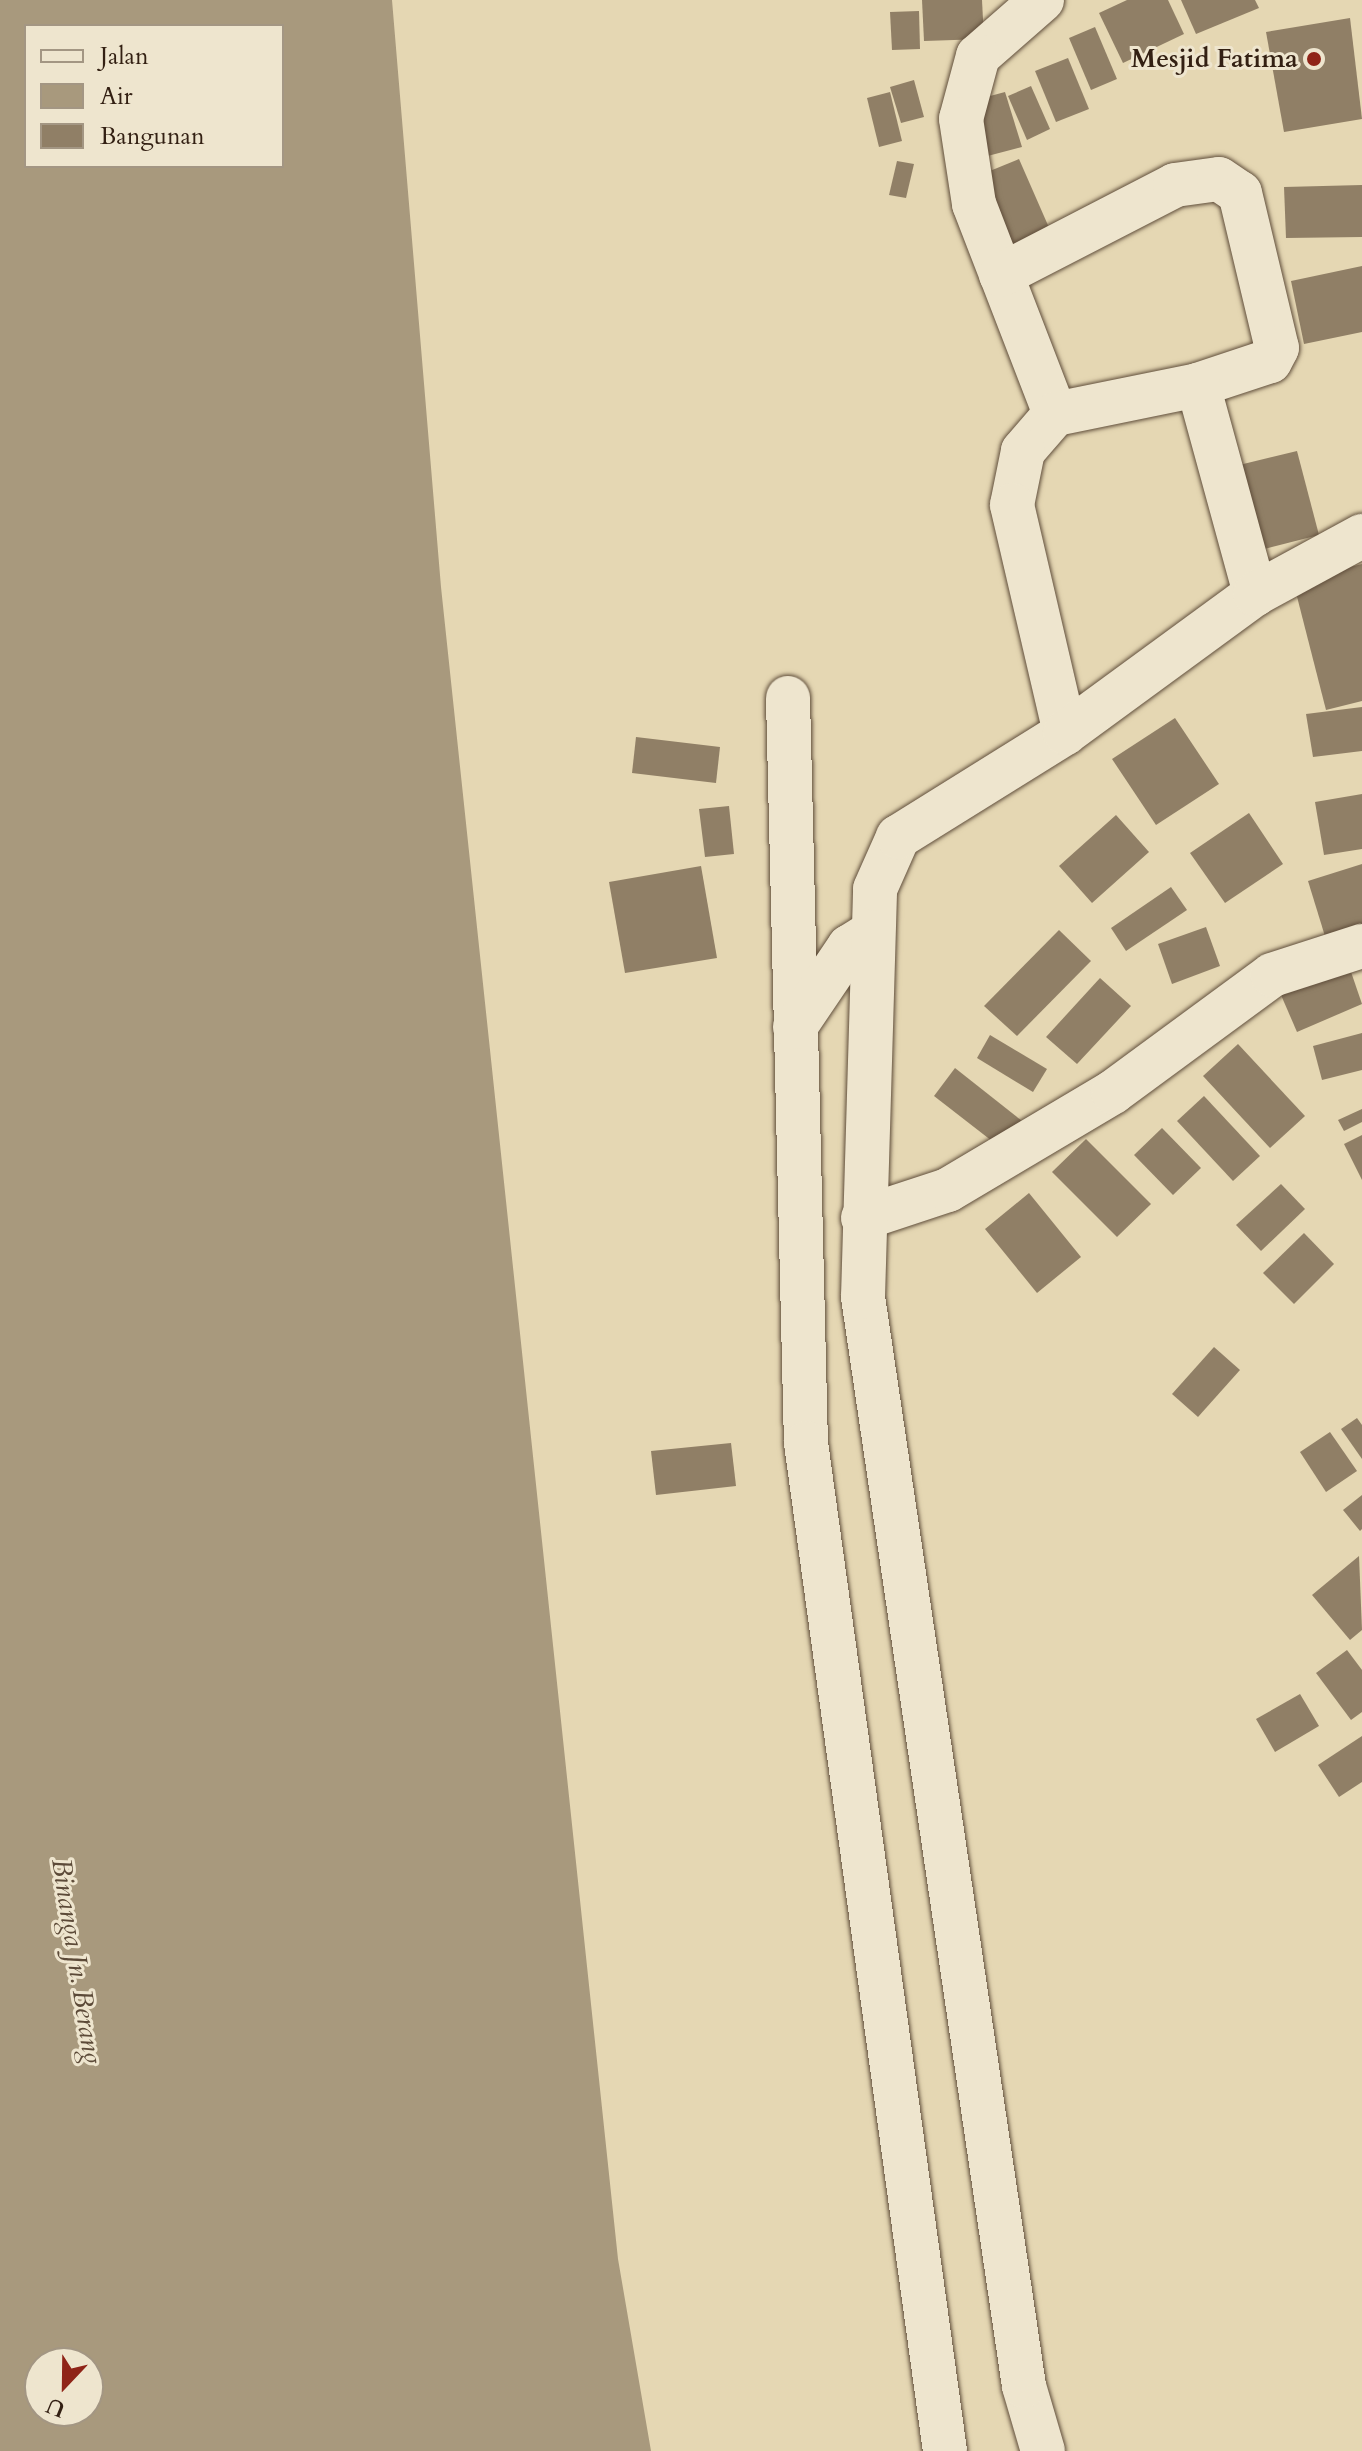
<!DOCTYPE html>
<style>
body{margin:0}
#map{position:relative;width:1362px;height:2451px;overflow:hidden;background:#e5d7b3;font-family:Cardo,serif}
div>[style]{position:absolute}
.water>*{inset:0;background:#a8997d}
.building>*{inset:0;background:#907f66}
.roads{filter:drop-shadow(0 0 2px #604e3b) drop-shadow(0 0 2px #604e3b)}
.minor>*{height:44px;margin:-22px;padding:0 22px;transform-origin:22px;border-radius:22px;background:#eee5ce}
.dots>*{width:22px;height:22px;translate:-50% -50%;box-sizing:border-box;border:4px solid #eee5ce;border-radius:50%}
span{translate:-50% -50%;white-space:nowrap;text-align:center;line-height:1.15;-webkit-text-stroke:6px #eee5ce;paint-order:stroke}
.poi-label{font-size:26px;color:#332013;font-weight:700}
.right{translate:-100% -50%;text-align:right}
.water-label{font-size:28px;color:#5c4a38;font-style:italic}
.legend{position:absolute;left:24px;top:24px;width:260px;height:144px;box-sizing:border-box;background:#eee5ce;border:2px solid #a39683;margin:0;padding:10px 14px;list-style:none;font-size:24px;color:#332013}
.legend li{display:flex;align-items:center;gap:16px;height:40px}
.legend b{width:40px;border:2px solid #a39683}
.north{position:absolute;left:24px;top:2347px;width:80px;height:80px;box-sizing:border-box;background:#eee5ce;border:2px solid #a39683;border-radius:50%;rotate:202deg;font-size:22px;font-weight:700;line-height:32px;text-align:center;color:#332013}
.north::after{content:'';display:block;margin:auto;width:28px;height:36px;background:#8f2418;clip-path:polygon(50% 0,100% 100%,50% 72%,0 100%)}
</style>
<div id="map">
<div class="water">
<i style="clip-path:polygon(evenodd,0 0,392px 0,441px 587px,618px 2259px,651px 2451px,0 2451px,0 0,26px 26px,282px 26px,282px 166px,26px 166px,26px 26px,0 0,40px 2363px,88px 2363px,88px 2411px,40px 2411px,40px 2363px)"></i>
</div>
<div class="building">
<i style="clip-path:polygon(922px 0,982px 0,984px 39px,924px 41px)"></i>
<i style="clip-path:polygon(1127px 0,1168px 0,1184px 34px,1123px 63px,1099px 13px)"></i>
<i style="clip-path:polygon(1181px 0,1255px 0,1259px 8px,1196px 34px)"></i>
<i style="clip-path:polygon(919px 11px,920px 49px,892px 50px,890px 12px)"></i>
<i style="clip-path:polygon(1350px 18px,1362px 119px,1284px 132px,1266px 32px)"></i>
<i style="clip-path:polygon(1095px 27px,1117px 79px,1091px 90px,1069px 38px)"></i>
<i style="clip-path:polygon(1068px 58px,1089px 109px,1056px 122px,1035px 71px)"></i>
<i style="clip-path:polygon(914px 80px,924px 117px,901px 123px,890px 87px)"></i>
<i style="clip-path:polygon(1031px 86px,1050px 129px,1027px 140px,1008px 96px)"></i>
<i style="clip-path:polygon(890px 92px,902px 141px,879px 147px,867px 98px)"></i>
<i style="clip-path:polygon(1005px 92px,1022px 147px,980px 158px,964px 103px)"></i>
<i style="clip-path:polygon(1019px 159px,1054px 239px,1015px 255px,980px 175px)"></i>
<i style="clip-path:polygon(897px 161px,914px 164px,906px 198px,889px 195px)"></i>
<i style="clip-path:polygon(1362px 185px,1362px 237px,1286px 238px,1284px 187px)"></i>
<i style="clip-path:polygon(1362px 266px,1362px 332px,1304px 344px,1291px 281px)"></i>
<i style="clip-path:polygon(1297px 451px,1319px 535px,1253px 552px,1231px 467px)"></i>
<i style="clip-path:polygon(1362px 564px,1362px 701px,1326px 710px,1293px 581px)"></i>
<i style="clip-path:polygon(1362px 707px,1362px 751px,1313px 757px,1306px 714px)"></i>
<i style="clip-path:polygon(1175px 718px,1219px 784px,1156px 825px,1112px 759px)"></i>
<i style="clip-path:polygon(636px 737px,720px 747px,716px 783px,632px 773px)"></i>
<i style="clip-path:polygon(1362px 794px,1362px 849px,1324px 855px,1315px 802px)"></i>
<i style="clip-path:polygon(729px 806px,734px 854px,705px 857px,699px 809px)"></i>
<i style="clip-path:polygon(1249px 813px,1283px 864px,1225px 903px,1190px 853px)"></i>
<i style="clip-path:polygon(1116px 815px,1149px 852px,1092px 903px,1059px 866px)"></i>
<i style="clip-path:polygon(1362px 864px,1362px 936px,1328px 946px,1308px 881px)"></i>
<i style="clip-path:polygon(701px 866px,717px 958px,625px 973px,609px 882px)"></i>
<i style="clip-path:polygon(1171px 887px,1187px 910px,1126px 951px,1111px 928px)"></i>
<i style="clip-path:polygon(1206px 927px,1220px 966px,1172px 984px,1158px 944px)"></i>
<i style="clip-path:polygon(1059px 930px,1091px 961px,1017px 1036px,984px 1006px)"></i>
<i style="clip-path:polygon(1349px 966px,1362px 1004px,1297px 1032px,1281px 995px)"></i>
<i style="clip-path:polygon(1100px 978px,1131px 1006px,1077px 1064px,1046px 1037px)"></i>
<i style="clip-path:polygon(1362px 1033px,1362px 1070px,1322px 1080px,1313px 1046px)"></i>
<i style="clip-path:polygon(990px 1035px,1047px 1069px,1033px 1092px,977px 1058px)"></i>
<i style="clip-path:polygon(1238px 1044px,1305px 1116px,1270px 1148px,1203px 1076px)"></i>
<i style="clip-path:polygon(955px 1068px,1022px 1121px,1001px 1148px,934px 1096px)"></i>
<i style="clip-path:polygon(1204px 1096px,1260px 1156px,1233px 1181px,1177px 1121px)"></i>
<i style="clip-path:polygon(1362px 1109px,1362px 1122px,1344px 1131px,1338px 1120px)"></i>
<i style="clip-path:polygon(1162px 1128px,1201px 1168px,1173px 1195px,1134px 1155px)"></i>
<i style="clip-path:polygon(1362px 1135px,1362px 1180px,1344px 1144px)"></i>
<i style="clip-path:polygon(1086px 1139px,1151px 1204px,1117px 1237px,1052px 1172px)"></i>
<i style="clip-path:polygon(1281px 1184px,1305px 1209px,1261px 1251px,1236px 1225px)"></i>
<i style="clip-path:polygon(1029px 1193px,1081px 1257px,1037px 1293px,985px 1229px)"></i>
<i style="clip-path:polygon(1304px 1233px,1334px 1264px,1294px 1304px,1263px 1273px)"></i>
<i style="clip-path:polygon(1214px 1347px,1240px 1370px,1198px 1417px,1172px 1394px)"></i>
<i style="clip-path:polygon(1357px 1418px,1362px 1425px,1362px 1459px,1341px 1429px)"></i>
<i style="clip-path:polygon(1330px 1432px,1357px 1471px,1326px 1492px,1300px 1452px)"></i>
<i style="clip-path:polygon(731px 1443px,736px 1486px,656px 1495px,651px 1451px)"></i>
<i style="clip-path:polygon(1362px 1495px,1362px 1529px,1360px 1531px,1343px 1510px)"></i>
<i style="clip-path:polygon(1359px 1556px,1362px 1630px,1350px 1640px,1312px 1595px)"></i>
<i style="clip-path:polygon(1347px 1650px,1362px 1670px,1362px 1712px,1351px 1720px,1316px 1673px)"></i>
<i style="clip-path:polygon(1300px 1694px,1319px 1726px,1275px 1752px,1256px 1719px)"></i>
<i style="clip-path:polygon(1362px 1736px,1362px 1782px,1339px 1797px,1318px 1765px)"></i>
</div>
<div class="roads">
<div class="minor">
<i style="left:1042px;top:0;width:85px;rotate:138.8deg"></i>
<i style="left:978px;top:56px;width:65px;rotate:105.1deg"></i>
<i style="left:961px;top:119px;width:86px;rotate:81.3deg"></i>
<i style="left:974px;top:204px;width:225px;rotate:68.9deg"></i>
<i style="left:1001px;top:275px;width:196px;rotate:-27.3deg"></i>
<i style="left:1175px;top:185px;width:44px;rotate:-7.8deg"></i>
<i style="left:1219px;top:179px;width:25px;rotate:34deg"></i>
<i style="left:1240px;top:193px;width:159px;rotate:76.6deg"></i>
<i style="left:1277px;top:348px;width:15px;rotate:118deg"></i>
<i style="left:1270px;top:361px;width:76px;rotate:161.6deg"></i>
<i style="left:1198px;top:385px;width:146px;rotate:168.5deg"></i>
<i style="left:1055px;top:414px;width:49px;rotate:130.9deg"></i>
<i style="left:1023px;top:451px;width:55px;rotate:101.5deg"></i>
<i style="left:1012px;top:505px;width:234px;rotate:76.9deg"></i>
<i style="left:1198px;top:385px;width:217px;rotate:74.7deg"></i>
<i style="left:788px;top:698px;width:745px;rotate:88.62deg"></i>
<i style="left:806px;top:1443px;width:1018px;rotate:82.15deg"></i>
<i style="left:795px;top:1027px;width:97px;rotate:-56deg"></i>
<i style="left:849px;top:947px;width:28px;rotate:-32deg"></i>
<i style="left:863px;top:1218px;width:89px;rotate:-18.2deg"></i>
<i style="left:948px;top:1190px;width:192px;rotate:-30.7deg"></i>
<i style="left:1113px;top:1092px;width:197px;rotate:-36.3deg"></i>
<i style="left:1272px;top:975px;width:95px;rotate:-17.9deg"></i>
<i style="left:1043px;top:2451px;width:68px;rotate:-106.3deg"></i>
<i style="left:1024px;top:2386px;width:1101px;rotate:-98.41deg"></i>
<i style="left:863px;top:1297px;width:408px;rotate:-88.3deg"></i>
<i style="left:875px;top:889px;width:57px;rotate:-66.1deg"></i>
<i style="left:898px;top:837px;width:197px;rotate:-31.9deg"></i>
<i style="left:1065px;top:733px;width:235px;rotate:-36.2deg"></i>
<i style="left:1255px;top:594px;width:122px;rotate:-28.5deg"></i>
</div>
</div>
<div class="dots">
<i style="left:1314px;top:59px;background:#8f2418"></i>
</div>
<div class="poi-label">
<span class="right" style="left:1298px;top:59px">Mesjid Fatima</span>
</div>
<div class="water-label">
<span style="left:77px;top:1961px;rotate:81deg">Binanga Jn. Berang</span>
</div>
<ul class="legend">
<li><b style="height:10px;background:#eee5ce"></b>Jalan</li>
<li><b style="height:22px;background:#a8997d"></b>Air</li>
<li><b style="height:22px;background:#907f66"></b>Bangunan</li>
</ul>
<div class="north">U</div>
</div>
